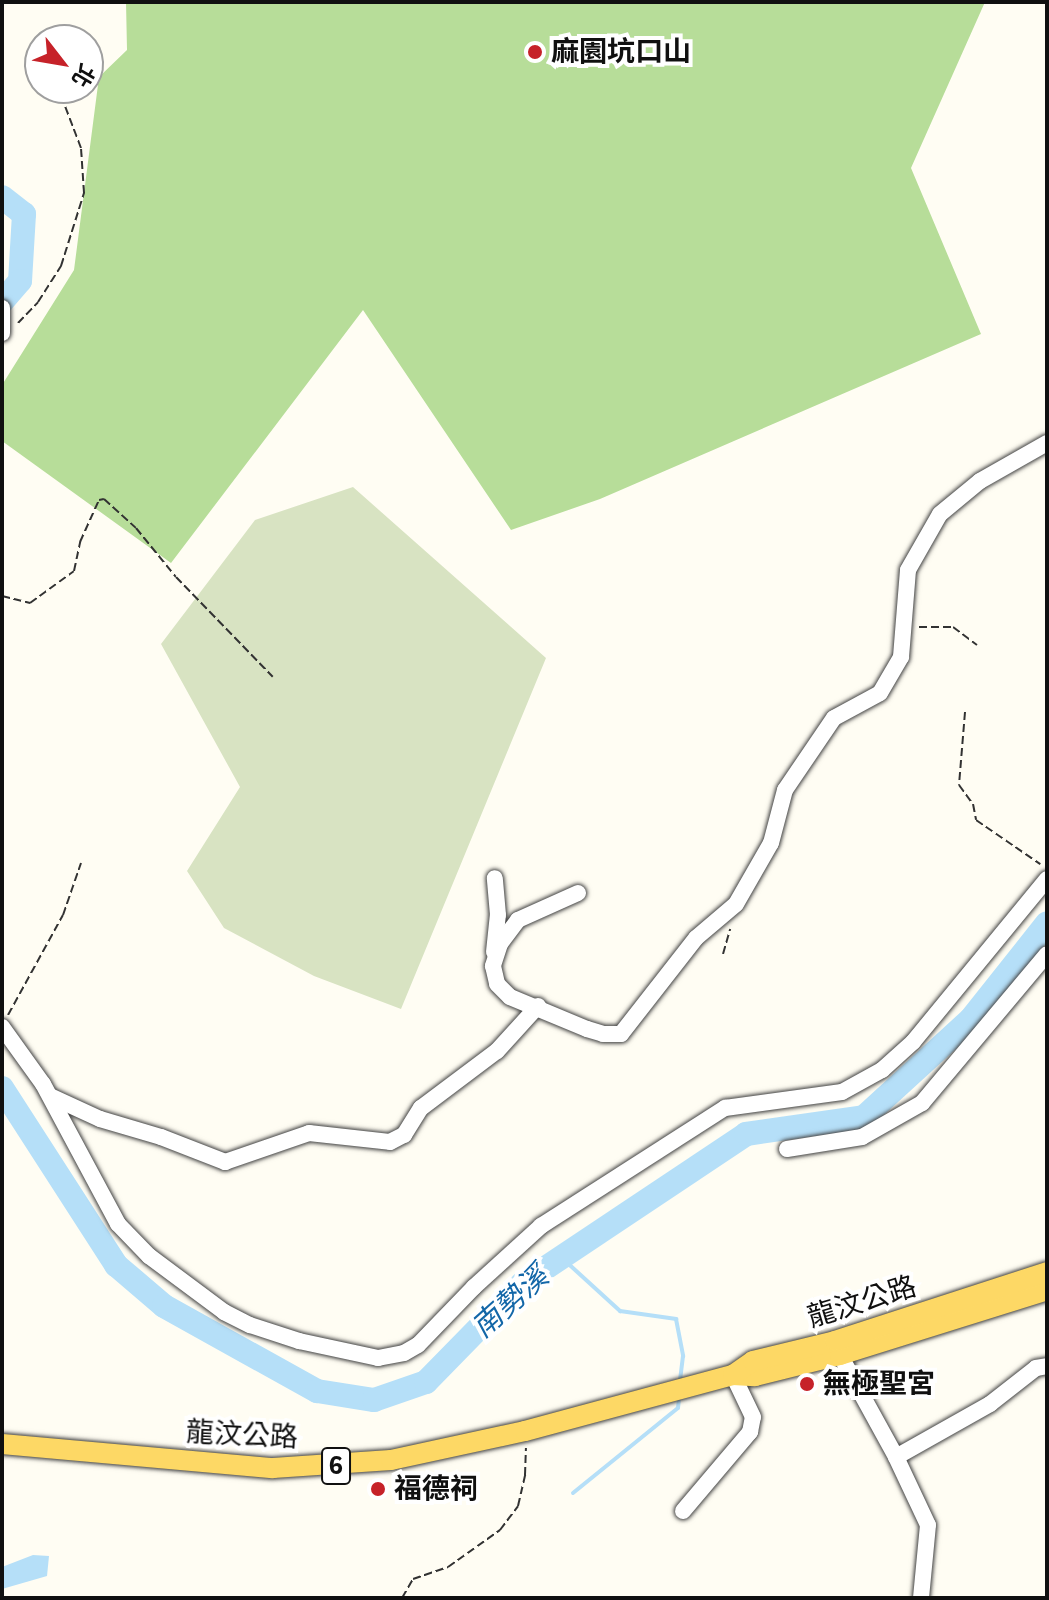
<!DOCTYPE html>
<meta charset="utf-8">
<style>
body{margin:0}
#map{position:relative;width:1049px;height:1600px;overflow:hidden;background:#fffdf3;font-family:"Zilla Slab","Noto Sans TC",serif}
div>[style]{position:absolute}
.forest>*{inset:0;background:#b7dd99}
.cemetery>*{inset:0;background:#d8e3c2}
.water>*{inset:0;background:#b5dff8}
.stream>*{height:4px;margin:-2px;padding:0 2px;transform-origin:2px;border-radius:2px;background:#b5dff8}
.river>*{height:24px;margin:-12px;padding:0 12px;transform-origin:12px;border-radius:12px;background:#b5dff8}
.path>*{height:2px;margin-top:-1px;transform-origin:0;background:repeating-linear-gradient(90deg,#323232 0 8px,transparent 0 12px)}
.roads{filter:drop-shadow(0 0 2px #434343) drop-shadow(0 0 2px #434343)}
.minor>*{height:16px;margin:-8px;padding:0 8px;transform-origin:8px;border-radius:8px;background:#fff}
.major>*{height:20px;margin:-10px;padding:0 10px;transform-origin:10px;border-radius:10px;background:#fdd865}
.dots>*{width:22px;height:22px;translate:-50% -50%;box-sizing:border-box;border:4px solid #fff;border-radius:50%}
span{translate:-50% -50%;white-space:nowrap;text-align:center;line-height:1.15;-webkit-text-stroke:8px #fff;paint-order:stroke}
.shield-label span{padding:2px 6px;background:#fff;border:2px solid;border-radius:6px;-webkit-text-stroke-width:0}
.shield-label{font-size:26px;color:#101010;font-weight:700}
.poi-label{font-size:28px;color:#101010;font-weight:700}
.left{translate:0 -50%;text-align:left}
.street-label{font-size:28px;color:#101010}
.water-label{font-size:30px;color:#1367a8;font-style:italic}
.frame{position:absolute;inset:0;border:4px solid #101010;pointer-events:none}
.north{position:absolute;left:24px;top:24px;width:80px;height:80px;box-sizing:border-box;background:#fff;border:2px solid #9f9f9f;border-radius:50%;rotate:121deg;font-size:22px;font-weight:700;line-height:32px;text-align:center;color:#101010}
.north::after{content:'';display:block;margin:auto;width:28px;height:36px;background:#c62229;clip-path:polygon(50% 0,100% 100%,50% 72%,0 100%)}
</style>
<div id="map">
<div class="forest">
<i style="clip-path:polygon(126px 2px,985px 2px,911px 168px,981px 334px,600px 499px,511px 530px,363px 310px,171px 563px,2px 441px,2px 385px,74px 270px,99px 77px,127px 50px)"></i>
</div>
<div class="cemetery">
<i style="clip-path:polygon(353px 487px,546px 658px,401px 1009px,314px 976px,224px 928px,187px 871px,240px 787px,161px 644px,255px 520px)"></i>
</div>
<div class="water">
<i style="clip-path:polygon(33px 1555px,49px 1556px,47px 1576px,2px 1589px,2px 1567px)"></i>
</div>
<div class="stream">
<i style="left:562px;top:1258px;width:79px;rotate:42.4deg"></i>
<i style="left:620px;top:1311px;width:57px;rotate:8.1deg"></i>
<i style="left:676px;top:1319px;width:38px;rotate:79deg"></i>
<i style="left:683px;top:1356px;width:25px;rotate:97deg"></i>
<i style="left:573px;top:1493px;width:135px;rotate:-39deg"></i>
<i style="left:678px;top:1408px;width:10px;rotate:-84deg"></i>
</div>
<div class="river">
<i style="left:2px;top:197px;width:28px;rotate:38deg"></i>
<i style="left:24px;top:214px;width:67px;rotate:93.4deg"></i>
<i style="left:20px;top:281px;width:28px;rotate:131deg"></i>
<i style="left:2px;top:1088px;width:211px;rotate:57.2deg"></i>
<i style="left:116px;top:1265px;width:63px;rotate:40.5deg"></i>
<i style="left:164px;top:1306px;width:175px;rotate:29.1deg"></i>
<i style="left:317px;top:1391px;width:58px;rotate:9deg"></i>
<i style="left:374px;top:1400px;width:55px;rotate:-19.1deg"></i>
<i style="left:426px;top:1382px;width:139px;rotate:-45.6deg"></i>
<i style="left:523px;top:1283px;width:268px;rotate:-33.7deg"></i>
<i style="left:746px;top:1134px;width:119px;rotate:-8.2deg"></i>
<i style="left:864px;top:1117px;width:145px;rotate:-42.5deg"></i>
<i style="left:971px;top:1019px;width:122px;rotate:-51.6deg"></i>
</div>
<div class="path">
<i style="left:18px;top:323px;width:29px;rotate:-46deg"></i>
<i style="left:38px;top:302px;width:43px;rotate:-57.4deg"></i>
<i style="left:61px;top:266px;width:77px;rotate:-72.5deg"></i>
<i style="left:84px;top:193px;width:45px;rotate:-93.8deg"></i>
<i style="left:81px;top:148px;width:45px;rotate:-110.9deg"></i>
<i style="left:2px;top:596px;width:29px;rotate:14deg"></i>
<i style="left:30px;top:603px;width:54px;rotate:-36deg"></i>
<i style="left:74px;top:571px;width:30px;rotate:-78deg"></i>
<i style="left:80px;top:542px;width:46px;rotate:-65.7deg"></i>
<i style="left:99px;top:500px;width:5px;rotate:-11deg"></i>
<i style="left:104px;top:499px;width:43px;rotate:42.2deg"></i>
<i style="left:136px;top:528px;width:63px;rotate:50.8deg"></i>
<i style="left:176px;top:577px;width:139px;rotate:45.9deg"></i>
<i style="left:919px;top:627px;width:34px"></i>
<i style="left:953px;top:627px;width:30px;rotate:37deg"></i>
<i style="left:965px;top:712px;width:73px;rotate:94.7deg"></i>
<i style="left:959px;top:785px;width:24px;rotate:54deg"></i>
<i style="left:973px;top:804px;width:16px;rotate:79deg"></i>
<i style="left:976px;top:820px;width:78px;rotate:34.5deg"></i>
<i style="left:723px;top:954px;width:26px;rotate:-74deg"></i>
<i style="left:8px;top:1015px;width:114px;rotate:-61.2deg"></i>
<i style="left:63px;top:915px;width:55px;rotate:-70.9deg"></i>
<i style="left:402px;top:1598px;width:22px;rotate:-60deg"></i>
<i style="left:413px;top:1579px;width:37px;rotate:-19deg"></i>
<i style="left:448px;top:1567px;width:64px;rotate:-35.4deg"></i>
<i style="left:500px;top:1530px;width:30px;rotate:-53deg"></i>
<i style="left:518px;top:1506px;width:32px;rotate:-77deg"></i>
<i style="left:525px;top:1475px;width:27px;rotate:-88deg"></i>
</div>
<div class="roads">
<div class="minor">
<i style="left:2px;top:308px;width:25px;rotate:90deg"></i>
<i style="left:578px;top:893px;width:66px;rotate:155.8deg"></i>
<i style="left:518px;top:920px;width:30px;rotate:127deg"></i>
<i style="left:500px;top:944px;width:23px;rotate:108deg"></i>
<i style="left:493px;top:966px;width:18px;rotate:77deg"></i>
<i style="left:497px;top:984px;width:18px;rotate:45deg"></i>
<i style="left:510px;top:997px;width:83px;rotate:22.6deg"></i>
<i style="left:587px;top:1029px;width:17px;rotate:17deg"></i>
<i style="left:603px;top:1034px;width:18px"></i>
<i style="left:621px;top:1034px;width:122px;rotate:-52deg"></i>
<i style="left:696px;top:938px;width:52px;rotate:-40.4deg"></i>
<i style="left:736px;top:904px;width:70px;rotate:-60.2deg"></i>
<i style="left:771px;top:843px;width:55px;rotate:-75.2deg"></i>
<i style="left:785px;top:790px;width:87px;rotate:-55.8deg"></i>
<i style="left:834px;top:718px;width:52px;rotate:-28.5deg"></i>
<i style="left:880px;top:693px;width:42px;rotate:-59.7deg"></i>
<i style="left:901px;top:657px;width:87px;rotate:-85.4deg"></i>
<i style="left:908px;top:570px;width:64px;rotate:-60.3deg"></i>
<i style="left:940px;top:514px;width:52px;rotate:-39.5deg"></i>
<i style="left:980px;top:481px;width:77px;rotate:-29.6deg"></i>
<i style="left:494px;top:952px;width:37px;rotate:-84deg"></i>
<i style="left:498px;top:915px;width:37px;rotate:-95deg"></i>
<i style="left:2px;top:1027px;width:70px;rotate:54.3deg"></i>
<i style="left:43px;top:1084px;width:159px;rotate:61.8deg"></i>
<i style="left:118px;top:1224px;width:45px;rotate:45.9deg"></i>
<i style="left:149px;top:1256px;width:94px;rotate:36.7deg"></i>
<i style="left:224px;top:1312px;width:29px;rotate:27deg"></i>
<i style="left:250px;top:1325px;width:52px;rotate:18.1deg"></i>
<i style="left:299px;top:1341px;width:81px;rotate:12.1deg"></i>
<i style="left:378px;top:1358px;width:26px;rotate:-11deg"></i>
<i style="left:404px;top:1353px;width:16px;rotate:-30deg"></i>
<i style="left:418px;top:1345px;width:81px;rotate:-46deg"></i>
<i style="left:474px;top:1287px;width:91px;rotate:-42.3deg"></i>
<i style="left:541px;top:1226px;width:219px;rotate:-32.7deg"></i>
<i style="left:725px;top:1108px;width:118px;rotate:-7.8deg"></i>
<i style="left:842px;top:1092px;width:46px;rotate:-28.8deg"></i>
<i style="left:882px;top:1070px;width:42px;rotate:-42.1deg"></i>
<i style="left:913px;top:1042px;width:211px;rotate:-50.6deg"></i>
<i style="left:50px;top:1096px;width:55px;rotate:24.7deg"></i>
<i style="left:100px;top:1119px;width:64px;rotate:16.4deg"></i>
<i style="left:161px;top:1137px;width:69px;rotate:21.3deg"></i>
<i style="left:225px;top:1162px;width:89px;rotate:-19deg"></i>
<i style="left:309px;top:1133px;width:81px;rotate:6.3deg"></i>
<i style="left:390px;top:1142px;width:16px;rotate:-27deg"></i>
<i style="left:404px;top:1135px;width:32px;rotate:-58deg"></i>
<i style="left:421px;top:1108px;width:95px;rotate:-36.9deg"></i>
<i style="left:497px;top:1051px;width:61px;rotate:-47.7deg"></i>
<i style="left:787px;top:1149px;width:76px;rotate:-9.1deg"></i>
<i style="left:862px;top:1137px;width:69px;rotate:-29.5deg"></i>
<i style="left:922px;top:1103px;width:194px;rotate:-50deg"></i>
<i style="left:840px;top:1355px;width:116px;rotate:61.2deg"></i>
<i style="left:896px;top:1457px;width:75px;rotate:64.8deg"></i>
<i style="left:928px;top:1525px;width:73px;rotate:95.5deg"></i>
<i style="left:896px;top:1457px;width:108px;rotate:-29.4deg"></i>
<i style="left:990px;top:1404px;width:58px;rotate:-38deg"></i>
<i style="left:1036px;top:1368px;width:11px;rotate:-10deg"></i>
<i style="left:683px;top:1511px;width:104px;rotate:-49.7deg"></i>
<i style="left:750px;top:1432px;width:15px;rotate:-79deg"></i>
<i style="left:753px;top:1417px;width:47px;rotate:-115.5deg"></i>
</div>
<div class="major">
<i style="left:733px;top:1375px;width:22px;rotate:3deg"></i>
<i style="left:755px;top:1376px;width:88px;rotate:-13.9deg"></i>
<i style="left:840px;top:1355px;width:217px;rotate:-17.4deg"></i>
<i style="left:2px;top:1444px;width:272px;rotate:5.1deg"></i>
<i style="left:273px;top:1468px;width:118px;rotate:-3.9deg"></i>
<i style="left:391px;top:1460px;width:137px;rotate:-12.2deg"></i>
<i style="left:525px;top:1431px;width:215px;rotate:-15.1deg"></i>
<i style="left:733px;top:1375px;width:24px;rotate:-35deg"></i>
<i style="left:753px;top:1361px;width:84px;rotate:-13.7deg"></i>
<i style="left:835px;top:1341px;width:223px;rotate:-18deg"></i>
</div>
</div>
<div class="dots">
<i style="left:535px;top:52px;background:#c62229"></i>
<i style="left:807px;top:1384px;background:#c62229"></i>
<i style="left:378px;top:1489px;background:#c62229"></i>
</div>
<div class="shield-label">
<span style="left:336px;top:1466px">6</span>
</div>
<div class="poi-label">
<span class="left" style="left:551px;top:52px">麻園坑口山</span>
<span class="left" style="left:823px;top:1384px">無極聖宮</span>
<span class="left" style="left:394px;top:1489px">福德祠</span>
</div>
<div class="street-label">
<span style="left:862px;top:1302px;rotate:-17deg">龍汶公路</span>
<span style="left:242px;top:1435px;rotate:3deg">龍汶公路</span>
</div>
<div class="water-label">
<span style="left:510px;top:1302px;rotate:-42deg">南勢溪</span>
</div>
<div class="frame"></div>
<div class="north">北</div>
</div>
